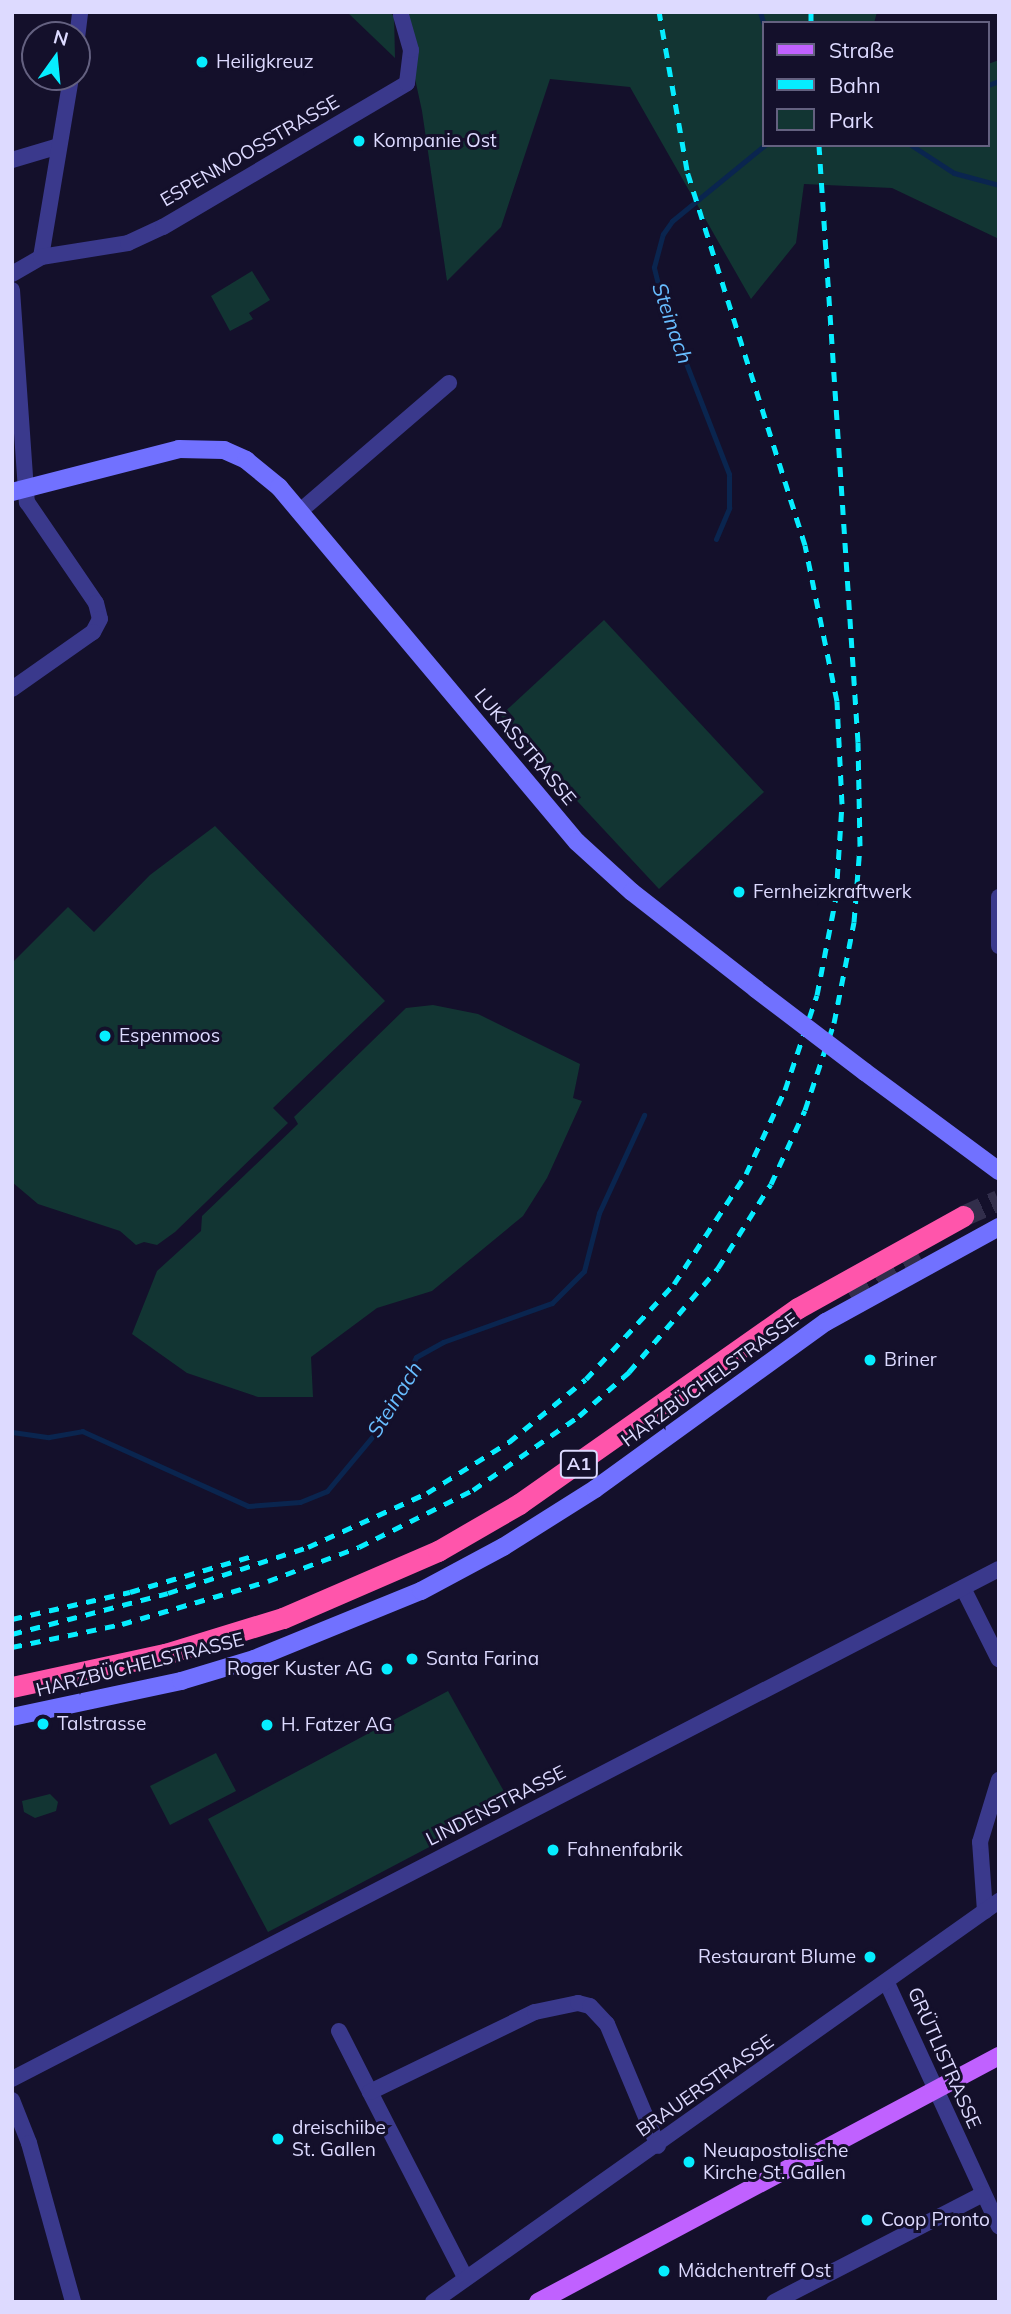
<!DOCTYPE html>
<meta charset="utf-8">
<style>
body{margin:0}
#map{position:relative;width:1011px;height:2314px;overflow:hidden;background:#14102b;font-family:Mulish,sans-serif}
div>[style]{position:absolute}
.green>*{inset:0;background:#123533}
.stream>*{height:5px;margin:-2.5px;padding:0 2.5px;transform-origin:2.5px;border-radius:2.5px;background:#0a254f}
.highway-tunnel>*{height:21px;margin-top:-10.5px;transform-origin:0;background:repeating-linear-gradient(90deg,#322e4b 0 21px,transparent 0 31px)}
.street>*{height:16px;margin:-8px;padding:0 8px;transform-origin:8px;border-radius:8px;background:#3a398c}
.secondary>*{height:18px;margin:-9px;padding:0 9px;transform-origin:9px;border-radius:9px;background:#7171ff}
.primary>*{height:18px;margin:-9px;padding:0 9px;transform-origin:9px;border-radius:9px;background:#c061ff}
.highway>*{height:21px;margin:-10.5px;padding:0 10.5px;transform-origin:10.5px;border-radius:10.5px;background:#ff55ab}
.rail>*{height:5px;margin-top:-2.5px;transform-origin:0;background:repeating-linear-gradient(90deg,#06edff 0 10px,transparent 0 19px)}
.secondary-bridge>*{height:18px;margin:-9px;padding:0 9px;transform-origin:9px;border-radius:9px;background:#7171ff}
.dots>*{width:19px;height:19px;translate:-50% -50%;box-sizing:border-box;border:4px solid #14102b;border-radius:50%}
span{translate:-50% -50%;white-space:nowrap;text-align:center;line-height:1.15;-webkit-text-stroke:6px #14102b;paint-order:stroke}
.shield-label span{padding:2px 5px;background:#14102b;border:2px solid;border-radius:5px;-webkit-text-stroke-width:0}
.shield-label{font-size:18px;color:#dddaff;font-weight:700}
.poi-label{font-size:19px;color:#dddaff}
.left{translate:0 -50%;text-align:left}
.right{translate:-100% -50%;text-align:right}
.street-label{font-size:19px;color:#dddaff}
.water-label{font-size:21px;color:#68bdff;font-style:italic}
.frame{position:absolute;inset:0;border:14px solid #dddaff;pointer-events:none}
.legend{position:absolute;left:762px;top:21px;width:228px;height:126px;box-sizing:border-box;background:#14102b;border:2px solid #646180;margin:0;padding:9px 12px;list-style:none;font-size:21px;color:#dddaff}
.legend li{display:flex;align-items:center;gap:14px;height:35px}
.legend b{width:35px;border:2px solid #646180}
.north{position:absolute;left:21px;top:21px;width:70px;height:70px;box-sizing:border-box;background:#14102b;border:2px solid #646180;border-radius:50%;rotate:15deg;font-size:19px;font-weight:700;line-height:28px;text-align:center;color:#dddaff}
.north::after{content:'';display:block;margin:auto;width:24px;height:32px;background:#06edff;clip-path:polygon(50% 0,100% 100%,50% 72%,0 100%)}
</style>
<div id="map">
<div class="green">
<i style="clip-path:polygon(347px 12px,389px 12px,394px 16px,395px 58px)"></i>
<i style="clip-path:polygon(405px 12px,877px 12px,874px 23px,764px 23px,764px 145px,988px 145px,988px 64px,999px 60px,999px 239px,892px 188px,804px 184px,796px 243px,751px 299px,630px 87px,550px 79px,501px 227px,447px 281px,422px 111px,401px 14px)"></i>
<i style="clip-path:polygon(252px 271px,270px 300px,249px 313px,253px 319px,230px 331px,211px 296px)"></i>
<i style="clip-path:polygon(604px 620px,764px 792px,659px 889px,499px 717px)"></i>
<i style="clip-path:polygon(215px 826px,385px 1001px,273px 1108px,288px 1123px,175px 1232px,157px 1245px,144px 1242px,136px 1245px,120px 1231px,38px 1204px,12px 1182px,12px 963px,68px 907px,94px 932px,150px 875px)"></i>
<i style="clip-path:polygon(433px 1005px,478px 1014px,580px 1064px,573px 1098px,582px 1101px,547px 1178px,523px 1216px,432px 1291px,377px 1308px,311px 1357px,313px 1397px,258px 1397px,187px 1373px,132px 1334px,157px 1271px,201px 1231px,202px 1216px,298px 1124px,294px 1117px,406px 1008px)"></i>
<i style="clip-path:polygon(448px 1691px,511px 1804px,268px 1932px,208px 1819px)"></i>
<i style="clip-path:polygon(216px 1753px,236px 1791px,170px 1825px,150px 1786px)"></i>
<i style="clip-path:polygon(50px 1794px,58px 1802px,56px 1811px,35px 1818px,24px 1812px,22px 1801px)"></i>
</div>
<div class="stream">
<i style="left:760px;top:12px;width:14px;rotate:73deg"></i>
<i style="left:988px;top:85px;width:12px;rotate:-20deg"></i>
<i style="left:911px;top:145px;width:51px;rotate:33.1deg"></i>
<i style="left:954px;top:173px;width:47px;rotate:14.9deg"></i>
<i style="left:716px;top:539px;width:34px;rotate:-67deg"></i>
<i style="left:729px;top:508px;width:34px;rotate:-90deg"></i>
<i style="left:729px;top:474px;width:182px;rotate:-111.2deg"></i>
<i style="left:663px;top:304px;width:38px;rotate:-104deg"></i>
<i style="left:654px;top:267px;width:34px;rotate:-75deg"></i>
<i style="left:663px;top:234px;width:16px;rotate:-55deg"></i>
<i style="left:672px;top:221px;width:120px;rotate:-39.3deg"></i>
<i style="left:12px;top:1432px;width:37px;rotate:8deg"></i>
<i style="left:49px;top:1437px;width:34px;rotate:-10deg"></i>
<i style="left:82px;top:1431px;width:182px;rotate:24.3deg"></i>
<i style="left:248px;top:1506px;width:52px;rotate:-4.4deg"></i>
<i style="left:300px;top:1502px;width:29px;rotate:-22deg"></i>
<i style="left:327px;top:1491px;width:94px;rotate:-50.2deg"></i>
<i style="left:387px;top:1419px;width:68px;rotate:-64.9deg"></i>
<i style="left:416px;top:1357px;width:31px;rotate:-29deg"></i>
<i style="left:443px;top:1342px;width:116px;rotate:-19.7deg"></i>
<i style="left:552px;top:1303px;width:45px;rotate:-45deg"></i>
<i style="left:584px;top:1271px;width:60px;rotate:-75.5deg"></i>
<i style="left:599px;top:1213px;width:108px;rotate:-65.3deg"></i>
</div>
<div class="highway-tunnel">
<i style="left:963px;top:1216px;width:39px;rotate:-24deg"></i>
<i style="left:852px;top:1299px;width:80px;rotate:-28.5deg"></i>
</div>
<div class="street">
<i style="left:77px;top:38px;width:26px;rotate:-83deg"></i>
<i style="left:12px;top:160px;width:49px;rotate:-16.6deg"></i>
<i style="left:41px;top:257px;width:182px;rotate:-80.5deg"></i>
<i style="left:12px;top:274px;width:34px;rotate:-30deg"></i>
<i style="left:41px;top:257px;width:88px;rotate:-9.1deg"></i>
<i style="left:128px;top:243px;width:38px;rotate:-25deg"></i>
<i style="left:163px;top:227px;width:283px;rotate:-30.5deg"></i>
<i style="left:407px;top:83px;width:33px;rotate:-83deg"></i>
<i style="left:411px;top:50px;width:37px;rotate:-106deg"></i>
<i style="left:12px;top:290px;width:213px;rotate:86deg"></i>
<i style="left:27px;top:502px;width:122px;rotate:55.7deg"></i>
<i style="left:96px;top:603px;width:16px;rotate:76deg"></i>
<i style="left:100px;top:619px;width:15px;rotate:118deg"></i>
<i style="left:93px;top:632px;width:99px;rotate:144.9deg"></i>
<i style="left:299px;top:512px;width:198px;rotate:-40.7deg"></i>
<i style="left:999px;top:897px;width:49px;rotate:90deg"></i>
<i style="left:963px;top:1588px;width:80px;rotate:63.4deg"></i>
<i style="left:985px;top:1911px;width:69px;rotate:-94.1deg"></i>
<i style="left:980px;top:1842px;width:65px;rotate:-73deg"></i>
<i style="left:887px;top:1983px;width:268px;rotate:65.3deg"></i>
<i style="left:339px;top:2031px;width:68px;rotate:63.1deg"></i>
<i style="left:12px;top:2079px;width:1111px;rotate:-27.33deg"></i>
<i style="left:12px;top:2100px;width:46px;rotate:68.4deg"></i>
<i style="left:29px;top:2143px;width:165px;rotate:74.5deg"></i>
<i style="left:465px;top:2277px;width:208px;rotate:-117.2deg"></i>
<i style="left:370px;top:2092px;width:183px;rotate:-25.9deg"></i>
<i style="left:535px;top:2012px;width:44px;rotate:-11.8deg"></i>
<i style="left:578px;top:2003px;width:12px;rotate:14deg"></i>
<i style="left:590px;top:2006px;width:25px;rotate:47deg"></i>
<i style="left:607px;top:2024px;width:132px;rotate:67.3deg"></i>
<i style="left:433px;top:2302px;width:694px;rotate:-35.32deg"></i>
<i style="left:774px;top:2302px;width:235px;rotate:-27.3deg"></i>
</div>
<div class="secondary">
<i style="left:12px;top:492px;width:172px;rotate:-14.4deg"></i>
<i style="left:179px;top:449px;width:45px;rotate:1.3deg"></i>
<i style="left:224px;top:450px;width:24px;rotate:24deg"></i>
<i style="left:246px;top:460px;width:43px;rotate:39.3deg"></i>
<i style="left:279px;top:487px;width:463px;rotate:50deg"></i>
<i style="left:577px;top:842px;width:74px;rotate:42.3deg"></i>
<i style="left:632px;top:892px;width:157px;rotate:38deg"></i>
<i style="left:865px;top:1072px;width:167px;rotate:36.5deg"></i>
<i style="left:12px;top:1717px;width:173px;rotate:-12deg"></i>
<i style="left:181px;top:1681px;width:76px;rotate:-16.8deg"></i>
<i style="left:254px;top:1659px;width:180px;rotate:-22.2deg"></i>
<i style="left:421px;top:1591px;width:93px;rotate:-28.2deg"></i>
<i style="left:503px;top:1547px;width:109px;rotate:-32.2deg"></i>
<i style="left:595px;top:1489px;width:285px;rotate:-35.9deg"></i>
<i style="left:826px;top:1322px;width:197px;rotate:-28.8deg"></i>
</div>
<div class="primary">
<i style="left:538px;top:2302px;width:523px;rotate:-28.09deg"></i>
</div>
<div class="highway">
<i style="left:12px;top:1687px;width:157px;rotate:-12.2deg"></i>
<i style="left:165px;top:1654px;width:123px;rotate:-17deg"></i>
<i style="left:283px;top:1618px;width:169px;rotate:-23.4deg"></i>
<i style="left:438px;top:1551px;width:94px;rotate:-30.1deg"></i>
<i style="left:519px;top:1504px;width:341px;rotate:-35.1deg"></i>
<i style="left:798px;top:1308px;width:189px;rotate:-29.1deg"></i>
</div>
<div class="rail">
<i style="left:811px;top:12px;width:11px;rotate:90deg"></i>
<i style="left:12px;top:1619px;width:121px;rotate:-12.9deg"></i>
<i style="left:130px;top:1592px;width:127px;rotate:-16.4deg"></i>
<i style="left:12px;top:1634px;width:161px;rotate:-14.7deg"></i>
<i style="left:168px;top:1593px;width:147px;rotate:-18.2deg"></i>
<i style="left:308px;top:1547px;width:131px;rotate:-24.4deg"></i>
<i style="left:427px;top:1493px;width:97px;rotate:-31.9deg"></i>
<i style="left:509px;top:1442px;width:99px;rotate:-39.3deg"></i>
<i style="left:586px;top:1379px;width:129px;rotate:-47.2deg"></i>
<i style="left:674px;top:1284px;width:131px;rotate:-56.8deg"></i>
<i style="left:746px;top:1174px;width:93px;rotate:-65.1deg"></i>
<i style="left:785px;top:1090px;width:100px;rotate:-71.4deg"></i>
<i style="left:817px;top:995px;width:100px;rotate:-79deg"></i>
<i style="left:836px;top:897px;width:93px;rotate:-86.3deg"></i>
<i style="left:842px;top:804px;width:103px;rotate:-92.8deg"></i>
<i style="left:837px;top:701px;width:159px;rotate:-101.6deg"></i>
<i style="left:805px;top:545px;width:393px;rotate:-107.5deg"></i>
<i style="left:687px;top:170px;width:160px;rotate:-100deg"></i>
<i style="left:12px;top:1647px;width:112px;rotate:-11.8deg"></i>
<i style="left:122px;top:1624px;width:152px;rotate:-16.4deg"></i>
<i style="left:268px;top:1581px;width:97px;rotate:-20.5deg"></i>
<i style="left:359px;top:1547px;width:127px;rotate:-26.6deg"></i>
<i style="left:473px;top:1490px;width:129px;rotate:-34.9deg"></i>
<i style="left:579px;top:1416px;width:67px;rotate:-41.3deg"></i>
<i style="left:629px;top:1372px;width:137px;rotate:-49.4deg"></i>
<i style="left:718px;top:1268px;width:99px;rotate:-57.8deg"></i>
<i style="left:771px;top:1184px;width:81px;rotate:-65.3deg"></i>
<i style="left:805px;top:1110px;width:92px;rotate:-71.6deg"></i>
<i style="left:834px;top:1023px;width:103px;rotate:-78.8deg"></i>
<i style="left:854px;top:922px;width:76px;rotate:-85.5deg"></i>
<i style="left:860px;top:846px;width:104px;rotate:-91.1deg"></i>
<i style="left:858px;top:742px;width:598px;rotate:-93.74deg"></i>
</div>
<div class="secondary-bridge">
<i style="left:756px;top:989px;width:137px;rotate:37.3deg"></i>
</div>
<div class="dots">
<i style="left:202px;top:62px;background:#06edff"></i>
<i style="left:359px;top:141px;background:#06edff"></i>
<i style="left:739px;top:892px;background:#06edff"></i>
<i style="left:105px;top:1036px;background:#06edff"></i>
<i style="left:870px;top:1360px;background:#06edff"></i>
<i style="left:412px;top:1659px;background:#06edff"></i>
<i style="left:387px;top:1669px;background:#06edff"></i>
<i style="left:43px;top:1724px;background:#06edff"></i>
<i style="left:267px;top:1725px;background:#06edff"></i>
<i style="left:553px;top:1850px;background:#06edff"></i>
<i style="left:870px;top:1957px;background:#06edff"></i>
<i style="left:278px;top:2139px;background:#06edff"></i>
<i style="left:689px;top:2162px;background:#06edff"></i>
<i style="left:867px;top:2220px;background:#06edff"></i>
<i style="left:664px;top:2271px;background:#06edff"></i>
</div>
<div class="shield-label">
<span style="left:579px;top:1464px">A1</span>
</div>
<div class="poi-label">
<span class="left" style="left:216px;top:62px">Heiligkreuz</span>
<span class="left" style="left:373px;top:141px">Kompanie Ost</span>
<span class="left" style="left:753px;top:892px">Fernheizkraftwerk</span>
<span class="left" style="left:119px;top:1036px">Espenmoos</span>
<span class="left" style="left:884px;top:1360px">Briner</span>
<span class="left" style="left:426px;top:1659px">Santa Farina</span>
<span class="right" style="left:373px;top:1669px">Roger Kuster AG</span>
<span class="left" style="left:57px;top:1724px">Talstrasse</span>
<span class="left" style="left:281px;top:1725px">H. Fatzer AG</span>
<span class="left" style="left:567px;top:1850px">Fahnenfabrik</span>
<span class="right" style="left:856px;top:1957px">Restaurant Blume</span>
<span class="left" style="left:292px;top:2139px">dreischiibe<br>St. Gallen</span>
<span class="left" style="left:703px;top:2162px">Neuapostolische<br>Kirche St. Gallen</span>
<span class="left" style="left:881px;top:2220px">Coop Pronto</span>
<span class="left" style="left:678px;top:2271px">Mädchentreff Ost</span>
</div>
<div class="street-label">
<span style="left:250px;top:151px;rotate:-30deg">ESPENMOOSSTRASSE</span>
<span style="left:525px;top:747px;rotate:50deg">LUKASSTRASSE</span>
<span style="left:710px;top:1380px;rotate:-36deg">HARZBÜCHELSTRASSE</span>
<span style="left:140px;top:1665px;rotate:-14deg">HARZBÜCHELSTRASSE</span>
<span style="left:496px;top:1806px;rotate:-27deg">LINDENSTRASSE</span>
<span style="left:944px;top:2058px;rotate:66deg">GRÜTLISTRASSE</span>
<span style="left:705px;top:2086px;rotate:-35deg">BRAUERSTRASSE</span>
</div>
<div class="water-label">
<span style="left:673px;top:323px;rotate:71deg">Steinach</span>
<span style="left:394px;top:1399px;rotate:-58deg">Steinach</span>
</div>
<div class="frame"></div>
<ul class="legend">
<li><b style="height:9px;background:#c061ff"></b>Straße</li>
<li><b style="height:9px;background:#06edff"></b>Bahn</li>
<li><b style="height:19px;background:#123533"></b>Park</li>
</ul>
<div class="north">N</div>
</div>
